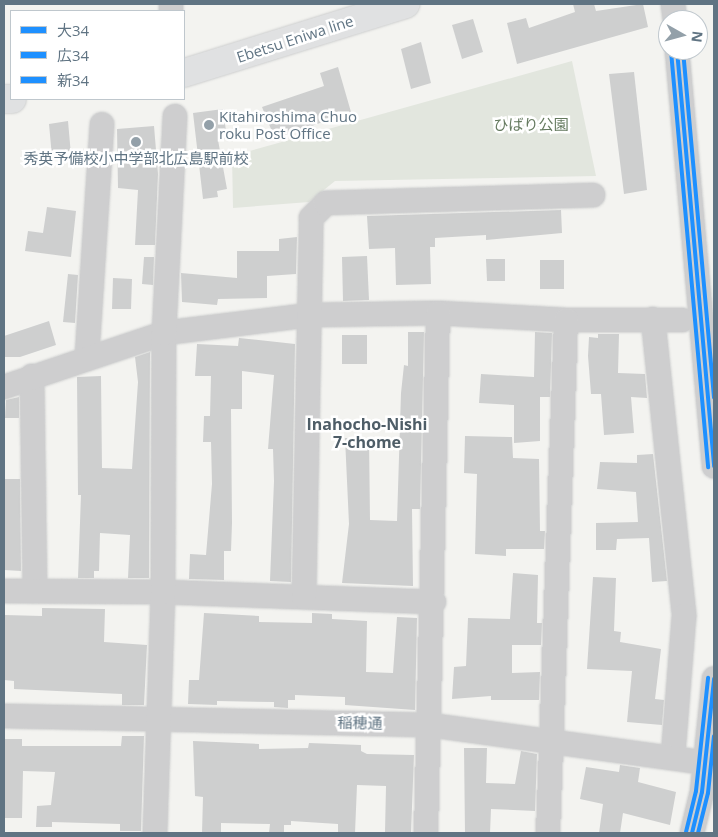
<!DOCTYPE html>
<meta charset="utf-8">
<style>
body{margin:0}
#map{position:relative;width:718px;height:837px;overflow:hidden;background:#f3f3f0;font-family:"Open Sans","Noto Sans JP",sans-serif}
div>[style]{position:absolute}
.green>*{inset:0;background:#e2e6de}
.building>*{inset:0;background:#cecfcf}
.roads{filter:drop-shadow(0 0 1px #cecfcf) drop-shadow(0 0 1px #cecfcf)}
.minor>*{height:24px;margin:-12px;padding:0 12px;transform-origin:12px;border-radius:12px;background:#cececf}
.major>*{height:28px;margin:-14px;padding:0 14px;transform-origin:14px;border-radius:14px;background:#e0e1e2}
.bus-1>*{height:4px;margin:-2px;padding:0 2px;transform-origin:2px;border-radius:2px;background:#1e90ff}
.bus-2>*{height:4px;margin:-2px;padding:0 2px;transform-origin:2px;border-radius:2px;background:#1e90ff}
.bus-3>*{height:4px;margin:-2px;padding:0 2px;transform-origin:2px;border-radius:2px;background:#1e90ff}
.dots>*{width:14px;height:14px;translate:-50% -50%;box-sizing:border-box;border:2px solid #fff;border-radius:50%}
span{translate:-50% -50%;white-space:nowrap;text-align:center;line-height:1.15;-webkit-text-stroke:5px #fff;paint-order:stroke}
.street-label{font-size:15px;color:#607483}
.poi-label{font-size:15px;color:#607483}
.left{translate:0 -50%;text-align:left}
.park-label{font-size:15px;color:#657a5f}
.neighbourhood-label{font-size:16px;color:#4e5d67;font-weight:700}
.frame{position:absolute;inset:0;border:5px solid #607483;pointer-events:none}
.legend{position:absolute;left:10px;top:10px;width:175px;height:90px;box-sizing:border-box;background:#fff;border:1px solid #bfc7cd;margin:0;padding:6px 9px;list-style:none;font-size:15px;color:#607483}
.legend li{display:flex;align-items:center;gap:10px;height:25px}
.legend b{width:25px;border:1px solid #bfc7cd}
.north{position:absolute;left:658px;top:10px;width:50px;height:50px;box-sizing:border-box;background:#fff;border:1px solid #bfc7cd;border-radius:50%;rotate:97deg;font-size:14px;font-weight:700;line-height:20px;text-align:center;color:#607483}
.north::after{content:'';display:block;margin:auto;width:18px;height:22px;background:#93a0a9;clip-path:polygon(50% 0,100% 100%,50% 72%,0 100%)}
</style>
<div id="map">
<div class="green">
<i style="clip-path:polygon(572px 61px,596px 176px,335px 181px,309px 202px,233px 208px,232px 156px)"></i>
</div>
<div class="building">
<i style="clip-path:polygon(573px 4px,594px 4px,596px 11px,643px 4px,648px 27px,517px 64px,507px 23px,526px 18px,529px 28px,575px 12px)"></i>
<i style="clip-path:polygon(473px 19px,483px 52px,462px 59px,452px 25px)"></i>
<i style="clip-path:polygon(421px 42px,431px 83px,411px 89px,401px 49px)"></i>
<i style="clip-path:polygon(338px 67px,351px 112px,275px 139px,262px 107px,324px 86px,320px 73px)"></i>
<i style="clip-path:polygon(634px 72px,647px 190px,624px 194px,609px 74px)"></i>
<i style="clip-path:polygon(223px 109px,227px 138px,218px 140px,227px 189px,217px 191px,218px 197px,203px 199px,193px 113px)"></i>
<i style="clip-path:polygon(68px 121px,71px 155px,52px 157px,49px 124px)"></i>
<i style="clip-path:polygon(154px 126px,158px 174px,155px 245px,135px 245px,138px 190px,118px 188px,117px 129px)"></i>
<i style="clip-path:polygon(47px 207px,76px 211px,71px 257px,25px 251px,28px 231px,43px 233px)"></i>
<i style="clip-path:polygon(561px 210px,562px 233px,486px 240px,486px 235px,435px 238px,435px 247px,430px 247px,431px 284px,396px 285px,395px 248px,369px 249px,367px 216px)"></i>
<i style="clip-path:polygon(297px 237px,296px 274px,267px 276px,267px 298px,218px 299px,217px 305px,182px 302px,181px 273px,237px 278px,237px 251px,279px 251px,279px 239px)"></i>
<i style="clip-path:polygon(367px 256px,369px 300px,343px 301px,342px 257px)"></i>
<i style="clip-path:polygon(144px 257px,154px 257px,153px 285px,142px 284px)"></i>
<i style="clip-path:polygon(486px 259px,505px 259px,505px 281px,487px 281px)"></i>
<i style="clip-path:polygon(540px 260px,564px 260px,564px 289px,540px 289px)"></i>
<i style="clip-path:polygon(68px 274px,78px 275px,75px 323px,63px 322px)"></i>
<i style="clip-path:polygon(113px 278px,132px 279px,131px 309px,112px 309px)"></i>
<i style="clip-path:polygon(49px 321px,56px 345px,20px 357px,4px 357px,4px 336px)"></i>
<i style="clip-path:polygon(408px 332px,424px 332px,420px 509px,412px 509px,413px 586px,342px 583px,349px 524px,345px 438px,369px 438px,370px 520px,397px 521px,401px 393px,404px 365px,408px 366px)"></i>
<i style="clip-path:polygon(535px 332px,552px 333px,550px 397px,540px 397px,540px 441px,514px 443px,514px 405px,479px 403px,481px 374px,534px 377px)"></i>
<i style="clip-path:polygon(598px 334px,619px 334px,618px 373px,645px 374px,647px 398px,631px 397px,634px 433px,604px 435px,601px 394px,591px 394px,588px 356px,589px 337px,598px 338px)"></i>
<i style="clip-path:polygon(342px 335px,367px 335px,367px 364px,342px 364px)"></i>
<i style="clip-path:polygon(239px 338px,295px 344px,291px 582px,270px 581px,274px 481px,273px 449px,268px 449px,274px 375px,242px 371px,242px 409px,231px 409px,232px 523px,231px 551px,224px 551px,224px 580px,189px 579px,190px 554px,206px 555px,212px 484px,211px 442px,203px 442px,204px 416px,210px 416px,211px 376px,195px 376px,197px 344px,238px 346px)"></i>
<i style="clip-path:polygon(150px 352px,149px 578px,128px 578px,130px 535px,100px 533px,99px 571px,94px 571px,94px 578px,78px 578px,81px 495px,78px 495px,77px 377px,101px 376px,102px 468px,132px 469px,138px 382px,135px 357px)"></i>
<i style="clip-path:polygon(19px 397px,19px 418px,5px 418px,6px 400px)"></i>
<i style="clip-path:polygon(465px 436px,512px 437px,513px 458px,539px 459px,540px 531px,545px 531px,544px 549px,506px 549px,506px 556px,475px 554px,477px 474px,464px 473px)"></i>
<i style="clip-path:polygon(653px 454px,667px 581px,652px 582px,649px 538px,617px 539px,616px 550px,596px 550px,596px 523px,638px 522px,636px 492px,597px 489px,600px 462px,637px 463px,637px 455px)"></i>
<i style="clip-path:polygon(4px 479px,20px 479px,21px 571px,4px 570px)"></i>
<i style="clip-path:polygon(513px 573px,538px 575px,537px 623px,542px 623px,541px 645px,512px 645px,512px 673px,540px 672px,539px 700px,491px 700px,491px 696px,452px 699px,454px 667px,466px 666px,468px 618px,510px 619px)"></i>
<i style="clip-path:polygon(593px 577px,616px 578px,614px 631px,621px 632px,620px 642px,661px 649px,655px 699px,664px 700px,662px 725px,627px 722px,632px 671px,587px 669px)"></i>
<i style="clip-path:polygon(42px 608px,105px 609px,104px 642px,147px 645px,144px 705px,122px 705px,122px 694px,14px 689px,14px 681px,4px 680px,5px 615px,42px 616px)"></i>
<i style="clip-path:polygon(204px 613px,259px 616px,259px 622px,312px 623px,312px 613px,332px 614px,332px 619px,367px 621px,366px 672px,393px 673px,397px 617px,417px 618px,415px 710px,345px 705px,345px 697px,295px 695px,295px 700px,288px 700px,288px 708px,274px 707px,274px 702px,217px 701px,217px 705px,188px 704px,189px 680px,199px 680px)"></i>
<i style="clip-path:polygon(122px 736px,144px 736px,141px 831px,120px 831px,120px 824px,52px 822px,52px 827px,36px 827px,37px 806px,51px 805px,55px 772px,23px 771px,22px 818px,4px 818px,4px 739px,22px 739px,22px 746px,121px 746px)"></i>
<i style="clip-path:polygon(193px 741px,259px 744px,259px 749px,308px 748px,309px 743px,361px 745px,361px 751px,367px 754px,414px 755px,411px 833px,385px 832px,386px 786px,357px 785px,355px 833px,338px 833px,338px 824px,291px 821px,291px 825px,284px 825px,284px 833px,269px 833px,270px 824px,221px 823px,221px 833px,202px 833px,203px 797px,195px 796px)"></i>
<i style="clip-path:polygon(464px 748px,487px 748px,486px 783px,515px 784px,521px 751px,537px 754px,535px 811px,491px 809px,490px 833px,465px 833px)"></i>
<i style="clip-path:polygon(620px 765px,640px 768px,638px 782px,676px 792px,670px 825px,623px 813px,620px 833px,599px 833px,603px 804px,580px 799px,586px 767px,619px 772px)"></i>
</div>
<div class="roads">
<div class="minor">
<i style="left:673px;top:4px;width:16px;rotate:83deg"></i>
<i style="left:171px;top:11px;width:7px;rotate:-90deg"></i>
<i style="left:677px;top:50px;width:418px;rotate:84.9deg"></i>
<i style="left:653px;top:319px;width:299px;rotate:84deg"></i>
<i style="left:684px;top:616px;width:140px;rotate:94.5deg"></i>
<i style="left:87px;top:356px;width:232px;rotate:-86.3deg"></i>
<i style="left:32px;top:376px;width:215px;rotate:89.2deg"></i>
<i style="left:4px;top:387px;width:169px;rotate:-18.6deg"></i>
<i style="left:164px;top:333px;width:148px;rotate:-7deg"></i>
<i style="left:311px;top:315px;width:127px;rotate:-0.9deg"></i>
<i style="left:438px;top:313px;width:128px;rotate:3.1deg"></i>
<i style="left:566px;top:320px;width:116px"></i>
<i style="left:4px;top:591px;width:159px;rotate:0.4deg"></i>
<i style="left:163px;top:592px;width:271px;rotate:2.1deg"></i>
<i style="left:304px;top:597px;width:379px;rotate:-88.9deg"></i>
<i style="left:311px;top:218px;width:21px;rotate:-45deg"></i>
<i style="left:326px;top:203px;width:267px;rotate:-1.7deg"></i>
<i style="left:4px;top:716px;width:426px;rotate:1.2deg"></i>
<i style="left:430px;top:725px;width:287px;rotate:7.8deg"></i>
<i style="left:155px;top:833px;width:241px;rotate:-88.1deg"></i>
<i style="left:163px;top:592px;width:259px;rotate:-89.8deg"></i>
<i style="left:164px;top:333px;width:217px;rotate:-87.1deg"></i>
<i style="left:426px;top:833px;width:520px;rotate:-88.68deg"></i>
<i style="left:548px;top:833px;width:513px;rotate:-87.99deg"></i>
<i style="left:692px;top:833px;width:42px;rotate:-76.3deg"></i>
<i style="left:702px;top:792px;width:114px;rotate:-83.9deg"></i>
</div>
<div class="major">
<i style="left:184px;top:73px;width:232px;rotate:-17.3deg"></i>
<i style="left:4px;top:99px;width:8px"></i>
</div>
</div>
<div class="bus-1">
<i style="left:677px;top:50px;width:418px;rotate:84.9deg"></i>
<i style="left:692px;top:833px;width:42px;rotate:-76.3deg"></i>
<i style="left:702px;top:792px;width:114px;rotate:-83.9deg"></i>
</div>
<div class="bus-2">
<i style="left:671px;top:51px;width:418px;rotate:84.9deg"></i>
<i style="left:698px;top:833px;width:41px;rotate:-76deg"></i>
<i style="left:708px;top:793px;width:57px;rotate:-84deg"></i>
</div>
<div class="bus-3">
<i style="left:683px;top:50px;width:349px;rotate:84.9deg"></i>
<i style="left:686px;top:832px;width:42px;rotate:-76.3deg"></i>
<i style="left:696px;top:791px;width:114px;rotate:-83.9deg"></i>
</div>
<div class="dots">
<i style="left:209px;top:125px;background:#93a0a9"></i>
<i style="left:136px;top:142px;background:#93a0a9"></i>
</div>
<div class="street-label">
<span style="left:295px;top:39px;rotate:-18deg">Ebetsu Eniwa line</span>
<span style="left:360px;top:723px;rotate:1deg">稲穂通</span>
</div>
<div class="poi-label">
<span class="left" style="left:219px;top:125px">Kitahiroshima Chuo<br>roku Post Office</span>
<span style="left:136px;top:159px">秀英予備校小中学部北広島駅前校</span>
</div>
<div class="park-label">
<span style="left:531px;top:125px">ひばり公園</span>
</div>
<div class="neighbourhood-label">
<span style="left:367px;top:433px">Inahocho-Nishi<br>7-chome</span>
</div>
<div class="frame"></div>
<ul class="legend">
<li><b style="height:6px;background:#1e90ff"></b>大34</li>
<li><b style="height:6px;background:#1e90ff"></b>広34</li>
<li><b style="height:6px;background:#1e90ff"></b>新34</li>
</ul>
<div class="north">N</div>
</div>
